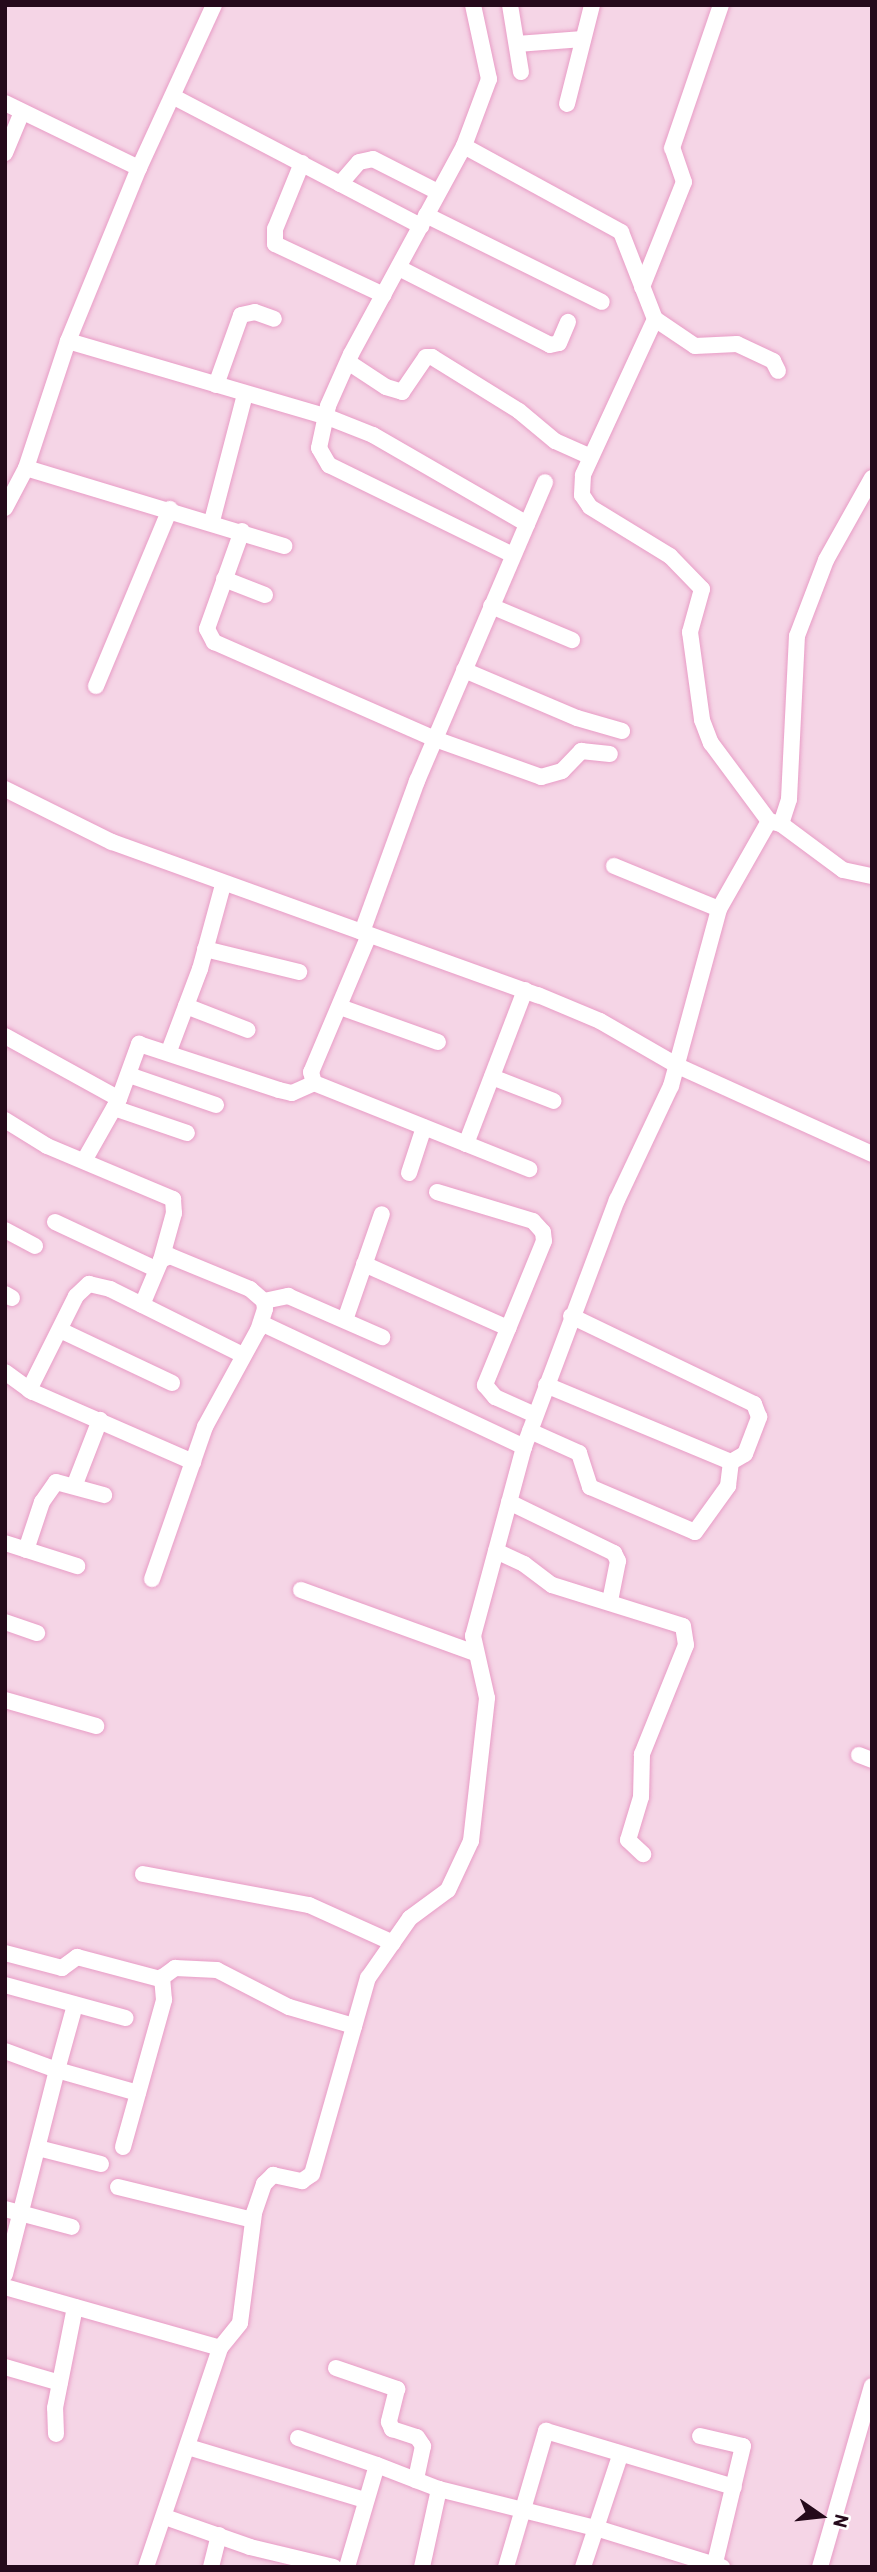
<!DOCTYPE html>
<style>
body{margin:0}
#map{position:relative;width:877px;height:2572px;overflow:hidden;background:#f5d5e6;font-family:Barlow,sans-serif}
div>[style]{position:absolute}
.roads{filter:drop-shadow(0 0 2px #e89cc6) drop-shadow(0 0 2px #e89cc6)}
.minor>*{height:16px;margin:-8px;padding:0 8px;transform-origin:8px;border-radius:8px;background:#fff}
span{translate:-50% -50%;white-space:nowrap;text-align:center;line-height:1.15;-webkit-text-stroke:5px #fff;paint-order:stroke}
.frame{position:absolute;inset:0;border:7px solid #250a1b;pointer-events:none}
.north{position:absolute;left:786px;top:2481px;width:70px;height:70px;-webkit-text-stroke:5px #fff;paint-order:stroke;rotate:104deg;font-size:19px;font-weight:700;line-height:28px;text-align:center;color:#250a1b}
.north::after{content:'';display:block;margin:auto;width:24px;height:32px;background:#250a1b;clip-path:polygon(50% 0,100% 100%,50% 72%,0 100%)}
</style>
<div id="map">
<div class="roads">
<div class="minor">
<i style="left:473px;top:5px;width:76px;rotate:77.8deg"></i>
<i style="left:489px;top:79px;width:72px;rotate:110.5deg"></i>
<i style="left:464px;top:146px;width:179px;rotate:28.7deg"></i>
<i style="left:621px;top:232px;width:93px;rotate:68.7deg"></i>
<i style="left:655px;top:319px;width:48px;rotate:34deg"></i>
<i style="left:695px;top:346px;width:42px;rotate:-2.7deg"></i>
<i style="left:737px;top:344px;width:40px;rotate:25deg"></i>
<i style="left:773px;top:361px;width:11px;rotate:63deg"></i>
<i style="left:510px;top:5px;width:68px;rotate:80.7deg"></i>
<i style="left:517px;top:44px;width:66px;rotate:-4.3deg"></i>
<i style="left:174px;top:97px;width:279px;rotate:27.6deg"></i>
<i style="left:5px;top:103px;width:149px;rotate:25.9deg"></i>
<i style="left:567px;top:104px;width:102px;rotate:-75.8deg"></i>
<i style="left:464px;top:146px;width:237px;rotate:118.5deg"></i>
<i style="left:351px;top:354px;width:57px;rotate:113.9deg"></i>
<i style="left:328px;top:406px;width:43px;rotate:102.1deg"></i>
<i style="left:319px;top:448px;width:20px;rotate:60deg"></i>
<i style="left:329px;top:465px;width:205px;rotate:26.1deg"></i>
<i style="left:5px;top:153px;width:44px;rotate:-67.5deg"></i>
<i style="left:302px;top:163px;width:71px;rotate:112.2deg"></i>
<i style="left:275px;top:229px;width:15px;rotate:90deg"></i>
<i style="left:275px;top:244px;width:120px;rotate:25.1deg"></i>
<i style="left:340px;top:184px;width:29px;rotate:-49deg"></i>
<i style="left:359px;top:162px;width:14px;rotate:-12deg"></i>
<i style="left:373px;top:159px;width:73px;rotate:26.9deg"></i>
<i style="left:426px;top:215px;width:196px;rotate:26.3deg"></i>
<i style="left:399px;top:268px;width:169px;rotate:27deg"></i>
<i style="left:550px;top:345px;width:9px;rotate:-13deg"></i>
<i style="left:559px;top:343px;width:23px;rotate:-67deg"></i>
<i style="left:642px;top:287px;width:113px;rotate:-68.2deg"></i>
<i style="left:684px;top:182px;width:36px;rotate:-109deg"></i>
<i style="left:672px;top:148px;width:151px;rotate:-71.1deg"></i>
<i style="left:655px;top:319px;width:172px;rotate:114.8deg"></i>
<i style="left:583px;top:475px;width:20px;rotate:93deg"></i>
<i style="left:582px;top:495px;width:14px;rotate:56deg"></i>
<i style="left:590px;top:507px;width:94px;rotate:31.5deg"></i>
<i style="left:670px;top:556px;width:46px;rotate:45.9deg"></i>
<i style="left:702px;top:589px;width:45px;rotate:105.6deg"></i>
<i style="left:690px;top:632px;width:89px;rotate:82.2deg"></i>
<i style="left:702px;top:720px;width:25px;rotate:69deg"></i>
<i style="left:711px;top:743px;width:97px;rotate:53.4deg"></i>
<i style="left:68px;top:341px;width:268px;rotate:16.3deg"></i>
<i style="left:325px;top:416px;width:52px;rotate:21.6deg"></i>
<i style="left:373px;top:435px;width:178px;rotate:30deg"></i>
<i style="left:348px;top:362px;width:45px;rotate:33.3deg"></i>
<i style="left:386px;top:387px;width:17px;rotate:17deg"></i>
<i style="left:402px;top:392px;width:42px;rotate:-55.6deg"></i>
<i style="left:426px;top:357px;width:6px"></i>
<i style="left:432px;top:357px;width:102px;rotate:31.8deg"></i>
<i style="left:519px;top:411px;width:47px;rotate:39.8deg"></i>
<i style="left:555px;top:441px;width:39px;rotate:24deg"></i>
<i style="left:216px;top:385px;width:74px;rotate:-70.3deg"></i>
<i style="left:241px;top:315px;width:14px;rotate:-12deg"></i>
<i style="left:255px;top:312px;width:20px;rotate:20deg"></i>
<i style="left:26px;top:468px;width:270px;rotate:16.8deg"></i>
<i style="left:5px;top:508px;width:45px;rotate:-62.3deg"></i>
<i style="left:26px;top:468px;width:134px;rotate:-71.7deg"></i>
<i style="left:68px;top:341px;width:187px;rotate:-67.7deg"></i>
<i style="left:139px;top:168px;width:179px;rotate:-65.3deg"></i>
<i style="left:212px;top:521px;width:131px;rotate:-75.4deg"></i>
<i style="left:242px;top:531px;width:104px;rotate:109.7deg"></i>
<i style="left:207px;top:629px;width:15px;rotate:62deg"></i>
<i style="left:214px;top:642px;width:241px;rotate:23.7deg"></i>
<i style="left:435px;top:739px;width:113px;rotate:19.7deg"></i>
<i style="left:541px;top:777px;width:22px;rotate:-16deg"></i>
<i style="left:562px;top:771px;width:28px;rotate:-46deg"></i>
<i style="left:581px;top:751px;width:29px;rotate:6deg"></i>
<i style="left:224px;top:579px;width:44px;rotate:21.3deg"></i>
<i style="left:491px;top:606px;width:88px;rotate:22.8deg"></i>
<i style="left:464px;top:670px;width:123px;rotate:23deg"></i>
<i style="left:577px;top:718px;width:47px;rotate:16.1deg"></i>
<i style="left:96px;top:686px;width:192px;rotate:-67.3deg"></i>
<i style="left:5px;top:789px;width:119px;rotate:26.4deg"></i>
<i style="left:112px;top:842px;width:453px;rotate:19.8deg"></i>
<i style="left:538px;top:995px;width:67px;rotate:22.8deg"></i>
<i style="left:600px;top:1021px;width:90px;rotate:30deg"></i>
<i style="left:678px;top:1066px;width:213px;rotate:24.4deg"></i>
<i style="left:781px;top:824px;width:26px;rotate:-72deg"></i>
<i style="left:789px;top:799px;width:163px;rotate:-87.2deg"></i>
<i style="left:797px;top:636px;width:81px;rotate:-69.1deg"></i>
<i style="left:826px;top:560px;width:94px;rotate:-60.7deg"></i>
<i style="left:614px;top:866px;width:113px;rotate:22.3deg"></i>
<i style="left:362px;top:932px;width:161px;rotate:-70deg"></i>
<i style="left:417px;top:781px;width:325px;rotate:-66.8deg"></i>
<i style="left:369px;top:935px;width:149px;rotate:112.9deg"></i>
<i style="left:311px;top:1072px;width:11px;rotate:75deg"></i>
<i style="left:314px;top:1083px;width:232px;rotate:21.8deg"></i>
<i style="left:205px;top:949px;width:97px;rotate:13.7deg"></i>
<i style="left:186px;top:1006px;width:66px;rotate:21.2deg"></i>
<i style="left:340px;top:1007px;width:104px;rotate:19.7deg"></i>
<i style="left:5px;top:1036px;width:130px;rotate:28.9deg"></i>
<i style="left:169px;top:1051px;width:88px;rotate:-69.3deg"></i>
<i style="left:200px;top:969px;width:87px;rotate:-74.7deg"></i>
<i style="left:129px;top:1075px;width:92px;rotate:19deg"></i>
<i style="left:492px;top:1077px;width:66px;rotate:21.2deg"></i>
<i style="left:114px;top:1108px;width:77px;rotate:18.9deg"></i>
<i style="left:5px;top:1120px;width:49px;rotate:31.8deg"></i>
<i style="left:47px;top:1146px;width:137px;rotate:22.8deg"></i>
<i style="left:173px;top:1199px;width:14px;rotate:86deg"></i>
<i style="left:174px;top:1213px;width:49px;rotate:105.5deg"></i>
<i style="left:466px;top:1144px;width:165px;rotate:-69deg"></i>
<i style="left:85px;top:1159px;width:69px;rotate:-60.5deg"></i>
<i style="left:119px;top:1099px;width:59px;rotate:-70deg"></i>
<i style="left:139px;top:1044px;width:147px;rotate:18.2deg"></i>
<i style="left:279px;top:1090px;width:13px;rotate:13deg"></i>
<i style="left:292px;top:1093px;width:24px;rotate:-24deg"></i>
<i style="left:409px;top:1173px;width:48px;rotate:-71.9deg"></i>
<i style="left:437px;top:1192px;width:100px;rotate:16.8deg"></i>
<i style="left:533px;top:1221px;width:15px;rotate:48deg"></i>
<i style="left:543px;top:1232px;width:9px;rotate:84deg"></i>
<i style="left:544px;top:1241px;width:156px;rotate:112.3deg"></i>
<i style="left:485px;top:1385px;width:16px;rotate:50deg"></i>
<i style="left:495px;top:1397px;width:44px;rotate:24.2deg"></i>
<i style="left:55px;top:1222px;width:111px;rotate:25deg"></i>
<i style="left:5px;top:1230px;width:34px;rotate:28deg"></i>
<i style="left:364px;top:1264px;width:158px;rotate:24deg"></i>
<i style="left:5px;top:1294px;width:8px;rotate:30deg"></i>
<i style="left:264px;top:1301px;width:25px;rotate:-12deg"></i>
<i style="left:288px;top:1296px;width:103px;rotate:23.6deg"></i>
<i style="left:142px;top:1305px;width:49px;rotate:-67.1deg"></i>
<i style="left:161px;top:1260px;width:10px;rotate:-24deg"></i>
<i style="left:170px;top:1256px;width:87px;rotate:22.4deg"></i>
<i style="left:250px;top:1289px;width:18px;rotate:41deg"></i>
<i style="left:264px;top:1301px;width:8px;rotate:83deg"></i>
<i style="left:265px;top:1309px;width:22px;rotate:108deg"></i>
<i style="left:258px;top:1330px;width:111px;rotate:118.7deg"></i>
<i style="left:205px;top:1427px;width:161px;rotate:109.2deg"></i>
<i style="left:345px;top:1320px;width:112px;rotate:-70.8deg"></i>
<i style="left:261px;top:1323px;width:291px;rotate:25.2deg"></i>
<i style="left:60px;top:1330px;width:124px;rotate:25.3deg"></i>
<i style="left:5px;top:1372px;width:34px;rotate:36deg"></i>
<i style="left:33px;top:1392px;width:175px;rotate:23.6deg"></i>
<i style="left:546px;top:1385px;width:200px;rotate:22.6deg"></i>
<i style="left:731px;top:1462px;width:16px;rotate:-30deg"></i>
<i style="left:745px;top:1454px;width:40px;rotate:-69deg"></i>
<i style="left:759px;top:1417px;width:14px;rotate:-111deg"></i>
<i style="left:754px;top:1404px;width:203px;rotate:-154.3deg"></i>
<i style="left:29px;top:1390px;width:105px;rotate:-63.4deg"></i>
<i style="left:76px;top:1296px;width:18px;rotate:-43deg"></i>
<i style="left:89px;top:1284px;width:22px;rotate:13deg"></i>
<i style="left:110px;top:1289px;width:148px;rotate:26.4deg"></i>
<i style="left:530px;top:1431px;width:54px;rotate:24.2deg"></i>
<i style="left:579px;top:1453px;width:36px;rotate:72deg"></i>
<i style="left:590px;top:1487px;width:114px;rotate:23.2deg"></i>
<i style="left:695px;top:1532px;width:57px;rotate:-54.3deg"></i>
<i style="left:728px;top:1486px;width:24px;rotate:-83deg"></i>
<i style="left:75px;top:1484px;width:69px;rotate:-68.7deg"></i>
<i style="left:509px;top:1502px;width:117px;rotate:25.9deg"></i>
<i style="left:614px;top:1553px;width:9px;rotate:63deg"></i>
<i style="left:618px;top:1561px;width:41px;rotate:101.3deg"></i>
<i style="left:5px;top:1543px;width:76px;rotate:17.7deg"></i>
<i style="left:26px;top:1550px;width:51px;rotate:-71.6deg"></i>
<i style="left:42px;top:1502px;width:24px;rotate:-55deg"></i>
<i style="left:56px;top:1482px;width:50px;rotate:15.2deg"></i>
<i style="left:496px;top:1551px;width:31px;rotate:25deg"></i>
<i style="left:524px;top:1564px;width:35px;rotate:37deg"></i>
<i style="left:552px;top:1585px;width:137px;rotate:17.4deg"></i>
<i style="left:683px;top:1626px;width:19px;rotate:81deg"></i>
<i style="left:686px;top:1645px;width:118px;rotate:112deg"></i>
<i style="left:642px;top:1754px;width:43px;rotate:91.3deg"></i>
<i style="left:641px;top:1797px;width:45px;rotate:106.8deg"></i>
<i style="left:628px;top:1840px;width:21px;rotate:43deg"></i>
<i style="left:301px;top:1590px;width:185px;rotate:19.9deg"></i>
<i style="left:5px;top:1622px;width:34px;rotate:19deg"></i>
<i style="left:5px;top:1700px;width:95px;rotate:15.9deg"></i>
<i style="left:859px;top:1755px;width:14px;rotate:21deg"></i>
<i style="left:143px;top:1874px;width:169px;rotate:10.6deg"></i>
<i style="left:309px;top:1905px;width:92px;rotate:24.3deg"></i>
<i style="left:5px;top:1953px;width:59px;rotate:14.7deg"></i>
<i style="left:62px;top:1968px;width:19px;rotate:-36deg"></i>
<i style="left:77px;top:1957px;width:86px;rotate:14.8deg"></i>
<i style="left:160px;top:1979px;width:19px;rotate:-36deg"></i>
<i style="left:175px;top:1968px;width:42px;rotate:2.7deg"></i>
<i style="left:217px;top:1970px;width:81px;rotate:27.2deg"></i>
<i style="left:289px;top:2007px;width:68px;rotate:16.3deg"></i>
<i style="left:5px;top:1985px;width:125px;rotate:15.3deg"></i>
<i style="left:75px;top:2005px;width:67px;rotate:105.5deg"></i>
<i style="left:57px;top:2070px;width:84px;rotate:15.9deg"></i>
<i style="left:5px;top:2051px;width:55px;rotate:20.1deg"></i>
<i style="left:57px;top:2070px;width:211px;rotate:104.3deg"></i>
<i style="left:123px;top:2147px;width:153px;rotate:-74.4deg"></i>
<i style="left:164px;top:2000px;width:23px;rotate:-95deg"></i>
<i style="left:38px;top:2148px;width:65px;rotate:14.3deg"></i>
<i style="left:118px;top:2187px;width:139px;rotate:13.7deg"></i>
<i style="left:5px;top:2209px;width:69px;rotate:15deg"></i>
<i style="left:5px;top:2287px;width:223px;rotate:15.8deg"></i>
<i style="left:5px;top:2367px;width:57px;rotate:16.2deg"></i>
<i style="left:336px;top:2368px;width:65px;rotate:19deg"></i>
<i style="left:397px;top:2389px;width:34px;rotate:104deg"></i>
<i style="left:389px;top:2422px;width:8px;rotate:67deg"></i>
<i style="left:392px;top:2429px;width:26px;rotate:18deg"></i>
<i style="left:417px;top:2437px;width:11px;rotate:56deg"></i>
<i style="left:423px;top:2446px;width:35px;rotate:102deg"></i>
<i style="left:56px;top:2434px;width:26px;rotate:-92deg"></i>
<i style="left:55px;top:2408px;width:103px;rotate:-78.8deg"></i>
<i style="left:700px;top:2436px;width:44px;rotate:13.1deg"></i>
<i style="left:743px;top:2446px;width:124px;rotate:103.5deg"></i>
<i style="left:298px;top:2438px;width:83px;rotate:18.9deg"></i>
<i style="left:188px;top:2447px;width:185px;rotate:16.7deg"></i>
<i style="left:165px;top:2517px;width:90px;rotate:19.4deg"></i>
<i style="left:250px;top:2547px;width:86px;rotate:13.4deg"></i>
<i style="left:146px;top:2567px;width:231px;rotate:-71.3deg"></i>
<i style="left:220px;top:2348px;width:32px;rotate:-51deg"></i>
<i style="left:240px;top:2323px;width:111px;rotate:-82.7deg"></i>
<i style="left:254px;top:2213px;width:31px;rotate:-71deg"></i>
<i style="left:264px;top:2184px;width:13px;rotate:-45deg"></i>
<i style="left:273px;top:2175px;width:30px;rotate:12deg"></i>
<i style="left:302px;top:2181px;width:12px;rotate:-35deg"></i>
<i style="left:312px;top:2174px;width:204px;rotate:-74.1deg"></i>
<i style="left:368px;top:1978px;width:73px;rotate:-55deg"></i>
<i style="left:410px;top:1918px;width:47px;rotate:-36.4deg"></i>
<i style="left:448px;top:1890px;width:54px;rotate:-64.9deg"></i>
<i style="left:471px;top:1841px;width:144px;rotate:-83.6deg"></i>
<i style="left:487px;top:1698px;width:64px;rotate:-102.7deg"></i>
<i style="left:473px;top:1636px;width:196px;rotate:-74.9deg"></i>
<i style="left:524px;top:1447px;width:264px;rotate:-69.4deg"></i>
<i style="left:617px;top:1200px;width:126px;rotate:-64.7deg"></i>
<i style="left:671px;top:1086px;width:183px;rotate:-74.8deg"></i>
<i style="left:719px;top:909px;width:101px;rotate:-60.4deg"></i>
<i style="left:769px;top:821px;width:12px;rotate:14deg"></i>
<i style="left:781px;top:824px;width:77px;rotate:36.6deg"></i>
<i style="left:843px;top:870px;width:30px;rotate:12deg"></i>
<i style="left:211px;top:2567px;width:33px;rotate:-76deg"></i>
<i style="left:347px;top:2567px;width:106px;rotate:-73.6deg"></i>
<i style="left:377px;top:2465px;width:66px;rotate:21.2deg"></i>
<i style="left:439px;top:2489px;width:162px;rotate:14deg"></i>
<i style="left:596px;top:2528px;width:132px;rotate:17.2deg"></i>
<i style="left:422px;top:2567px;width:80px;rotate:-77.7deg"></i>
<i style="left:506px;top:2567px;width:142px;rotate:-73.6deg"></i>
<i style="left:546px;top:2431px;width:196px;rotate:16.6deg"></i>
<i style="left:583px;top:2567px;width:117px;rotate:-71.6deg"></i>
<i style="left:820px;top:2567px;width:188px;rotate:-74deg"></i>
</div>
</div>
<div class="frame"></div>
<div class="north">N</div>
</div>
